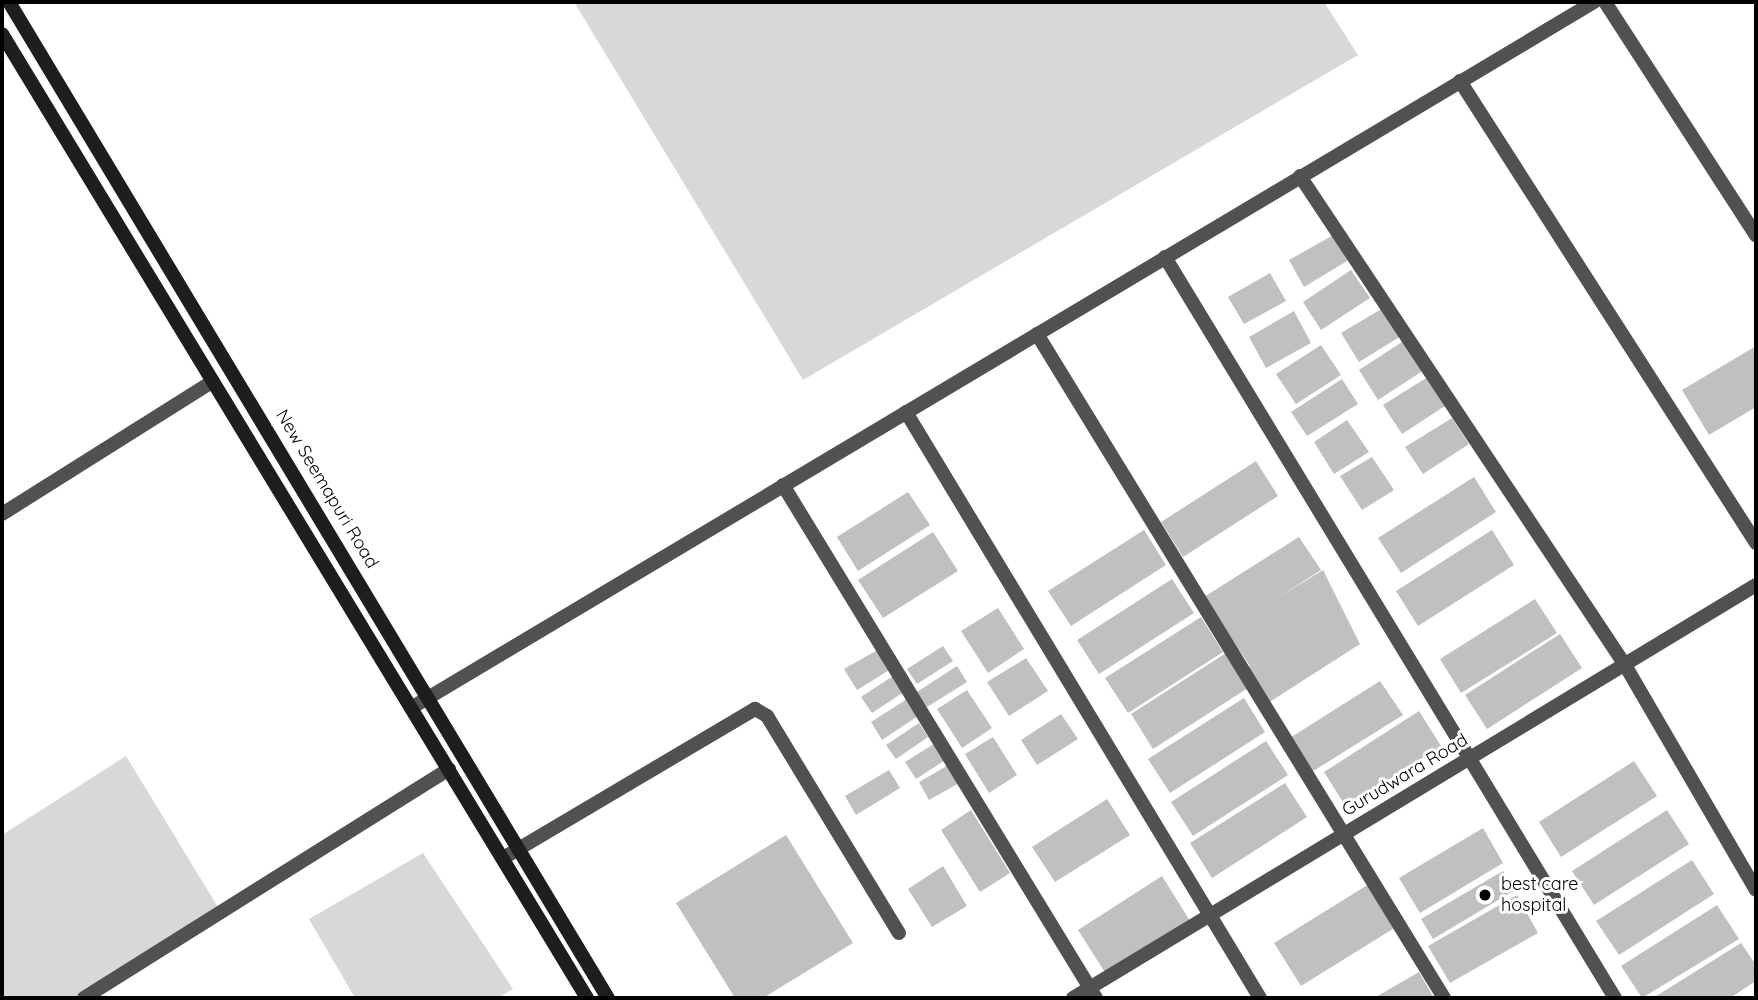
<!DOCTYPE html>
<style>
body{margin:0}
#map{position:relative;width:1758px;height:1000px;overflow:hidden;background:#fff;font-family:Quicksand,sans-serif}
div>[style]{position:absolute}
.green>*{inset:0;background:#d8d8d8}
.building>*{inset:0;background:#c0c0c0}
.service>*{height:14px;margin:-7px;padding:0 7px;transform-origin:7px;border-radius:7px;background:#515151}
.minor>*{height:14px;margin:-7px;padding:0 7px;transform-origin:7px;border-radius:7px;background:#515151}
.tertiary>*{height:14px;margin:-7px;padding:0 7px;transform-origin:7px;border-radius:7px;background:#515151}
.secondary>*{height:14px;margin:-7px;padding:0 7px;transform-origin:7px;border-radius:7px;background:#1e1e1e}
.dots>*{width:19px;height:19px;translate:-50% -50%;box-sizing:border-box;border:4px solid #fff;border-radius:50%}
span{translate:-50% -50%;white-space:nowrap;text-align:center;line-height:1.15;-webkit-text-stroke:6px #fff;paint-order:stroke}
.street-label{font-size:18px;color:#000}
.poi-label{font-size:18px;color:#000}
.left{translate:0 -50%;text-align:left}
.frame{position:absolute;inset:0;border:4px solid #000;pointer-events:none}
</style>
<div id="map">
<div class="green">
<i style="clip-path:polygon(574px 2px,1324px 2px,1358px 55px,803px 380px)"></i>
<i style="clip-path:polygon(126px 756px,224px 917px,94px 998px,2px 998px,2px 835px)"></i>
<i style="clip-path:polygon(423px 853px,513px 989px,498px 998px,355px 998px,309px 919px)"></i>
</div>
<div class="building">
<i style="clip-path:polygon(1337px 233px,1352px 258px,1304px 287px,1289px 260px)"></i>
<i style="clip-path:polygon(1351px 270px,1370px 298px,1321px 330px,1303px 302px)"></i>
<i style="clip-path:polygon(1270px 273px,1286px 301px,1244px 324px,1228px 297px)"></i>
<i style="clip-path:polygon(1383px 308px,1401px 336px,1359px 362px,1341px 333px)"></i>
<i style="clip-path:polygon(1294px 311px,1311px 343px,1266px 368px,1249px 337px)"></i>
<i style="clip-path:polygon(1405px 340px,1424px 370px,1378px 400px,1359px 370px)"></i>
<i style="clip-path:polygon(1321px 345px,1341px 375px,1296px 404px,1276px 374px)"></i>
<i style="clip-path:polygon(1756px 346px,1756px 407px,1709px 435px,1682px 390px)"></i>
<i style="clip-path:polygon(1426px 378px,1445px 406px,1402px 434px,1383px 405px)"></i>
<i style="clip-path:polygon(1342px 379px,1358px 404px,1307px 436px,1291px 412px)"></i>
<i style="clip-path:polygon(1452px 418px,1469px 444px,1423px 474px,1405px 447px)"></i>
<i style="clip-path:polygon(1347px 420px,1369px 452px,1334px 474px,1314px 442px)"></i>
<i style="clip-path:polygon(1372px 457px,1394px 490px,1362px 510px,1340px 476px)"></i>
<i style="clip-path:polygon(1256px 461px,1278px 496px,1183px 557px,1161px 522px)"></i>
<i style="clip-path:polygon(1474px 477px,1496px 512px,1401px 573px,1378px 538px)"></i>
<i style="clip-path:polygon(908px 492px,930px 525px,858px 571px,837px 537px)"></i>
<i style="clip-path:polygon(1144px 530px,1166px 565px,1071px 626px,1048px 591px)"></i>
<i style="clip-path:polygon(1492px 530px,1514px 565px,1418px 626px,1396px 591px)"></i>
<i style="clip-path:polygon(933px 532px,958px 571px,883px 618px,858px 580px)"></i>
<i style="clip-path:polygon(1299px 537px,1321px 570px,1276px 599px,1323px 570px,1360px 644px,1265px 705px,1243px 671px,1250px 666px,1204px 597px)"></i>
<i style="clip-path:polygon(1172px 579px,1194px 613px,1099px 674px,1077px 640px)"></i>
<i style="clip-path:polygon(1535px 599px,1557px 633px,1461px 693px,1440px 659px)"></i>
<i style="clip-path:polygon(998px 608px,1024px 649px,988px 673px,961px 631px)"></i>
<i style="clip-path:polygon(1201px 617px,1223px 652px,1128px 713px,1105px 678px)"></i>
<i style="clip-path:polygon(1560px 634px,1582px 668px,1487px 729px,1465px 695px)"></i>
<i style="clip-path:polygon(943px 646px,953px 661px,917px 684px,907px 669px)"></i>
<i style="clip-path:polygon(879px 649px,891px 669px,857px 690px,844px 669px)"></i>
<i style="clip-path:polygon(1226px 653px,1248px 688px,1153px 749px,1131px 714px)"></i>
<i style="clip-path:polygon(1026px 658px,1048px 691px,1009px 716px,987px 682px)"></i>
<i style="clip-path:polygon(957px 666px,967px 682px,927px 707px,917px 692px)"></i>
<i style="clip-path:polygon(896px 674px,907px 690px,872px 713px,861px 697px)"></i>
<i style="clip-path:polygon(1380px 681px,1403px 715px,1307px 775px,1285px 741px)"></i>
<i style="clip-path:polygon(967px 690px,992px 728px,962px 748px,937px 709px)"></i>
<i style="clip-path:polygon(1244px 698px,1265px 732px,1170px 793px,1148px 759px)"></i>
<i style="clip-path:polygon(907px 699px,918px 716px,882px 740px,871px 722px)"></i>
<i style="clip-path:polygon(1419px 711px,1441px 746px,1346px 807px,1324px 772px)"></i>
<i style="clip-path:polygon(1061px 714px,1078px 739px,1037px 765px,1021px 740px)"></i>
<i style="clip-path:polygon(919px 723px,928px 737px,896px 759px,886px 745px)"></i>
<i style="clip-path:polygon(993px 737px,1017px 775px,989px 793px,965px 754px)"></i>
<i style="clip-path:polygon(1266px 741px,1288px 775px,1193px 836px,1171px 802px)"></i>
<i style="clip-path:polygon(937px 742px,947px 759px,916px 779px,905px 762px)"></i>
<i style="clip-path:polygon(1634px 761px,1657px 796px,1561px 857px,1539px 822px)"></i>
<i style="clip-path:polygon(952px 763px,963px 781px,929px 800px,919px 782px)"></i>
<i style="clip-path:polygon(889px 770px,900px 788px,856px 815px,845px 796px)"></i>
<i style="clip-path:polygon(1285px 783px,1307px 817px,1212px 878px,1190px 843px)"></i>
<i style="clip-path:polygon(1107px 799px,1130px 835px,1055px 882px,1032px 847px)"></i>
<i style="clip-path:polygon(971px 810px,1010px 873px,980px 892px,941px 830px)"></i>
<i style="clip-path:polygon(1667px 810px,1689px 844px,1594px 905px,1572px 871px)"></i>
<i style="clip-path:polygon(1483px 828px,1503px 863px,1420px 913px,1399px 878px)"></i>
<i style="clip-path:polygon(786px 835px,853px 943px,763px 998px,735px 998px,676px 903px)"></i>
<i style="clip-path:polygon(1692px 860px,1714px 894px,1619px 955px,1596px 921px)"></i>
<i style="clip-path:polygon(943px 866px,967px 906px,932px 927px,908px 889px)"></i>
<i style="clip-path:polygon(1503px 871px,1515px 890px,1433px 939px,1421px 919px)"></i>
<i style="clip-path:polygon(1162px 876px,1190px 921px,1106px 974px,1078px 930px)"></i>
<i style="clip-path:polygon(1369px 884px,1396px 927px,1301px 986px,1274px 943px)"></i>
<i style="clip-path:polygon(1517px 895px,1538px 933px,1450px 983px,1428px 946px)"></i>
<i style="clip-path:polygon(1717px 905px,1739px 939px,1642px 998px,1621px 966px)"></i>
<i style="clip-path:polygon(1741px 943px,1756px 965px,1756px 981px,1730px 998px,1653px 998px)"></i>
<i style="clip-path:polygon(1419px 972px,1434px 998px,1374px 998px)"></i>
</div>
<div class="service">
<i style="left:1037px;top:334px;width:779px;rotate:58.49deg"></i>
<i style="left:503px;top:858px;width:293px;rotate:-30.6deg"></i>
<i style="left:755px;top:709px;width:14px;rotate:30deg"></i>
<i style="left:767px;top:716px;width:254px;rotate:58.7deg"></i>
</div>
<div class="minor">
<i style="left:1605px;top:2px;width:278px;rotate:57.1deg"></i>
<i style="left:1460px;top:81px;width:549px;rotate:57.35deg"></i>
<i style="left:1300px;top:176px;width:587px;rotate:56.39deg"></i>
<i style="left:1625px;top:665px;width:260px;rotate:59.8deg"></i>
<i style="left:1165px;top:257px;width:867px;rotate:58.73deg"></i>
<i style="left:906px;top:412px;width:685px;rotate:58.86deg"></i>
<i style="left:783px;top:485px;width:601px;rotate:58.61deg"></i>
<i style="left:2px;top:514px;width:249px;rotate:-32.2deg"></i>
<i style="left:411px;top:708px;width:1378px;rotate:-30.83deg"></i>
<i style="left:84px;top:998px;width:431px;rotate:-32.1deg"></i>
</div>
<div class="tertiary">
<i style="left:1073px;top:998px;width:798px;rotate:-31.16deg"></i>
</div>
<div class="secondary">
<i style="left:9px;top:2px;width:1162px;rotate:58.98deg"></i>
<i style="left:2px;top:34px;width:1128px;rotate:58.75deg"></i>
</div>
<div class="dots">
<i style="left:1485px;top:895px;background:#000"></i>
</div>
<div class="street-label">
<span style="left:327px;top:489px;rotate:59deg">New Seemapuri Road</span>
<span style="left:1405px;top:775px;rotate:-31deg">Gurudwara Road</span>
</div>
<div class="poi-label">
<span class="left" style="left:1501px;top:895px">best care<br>hospital</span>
</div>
<div class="frame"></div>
</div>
